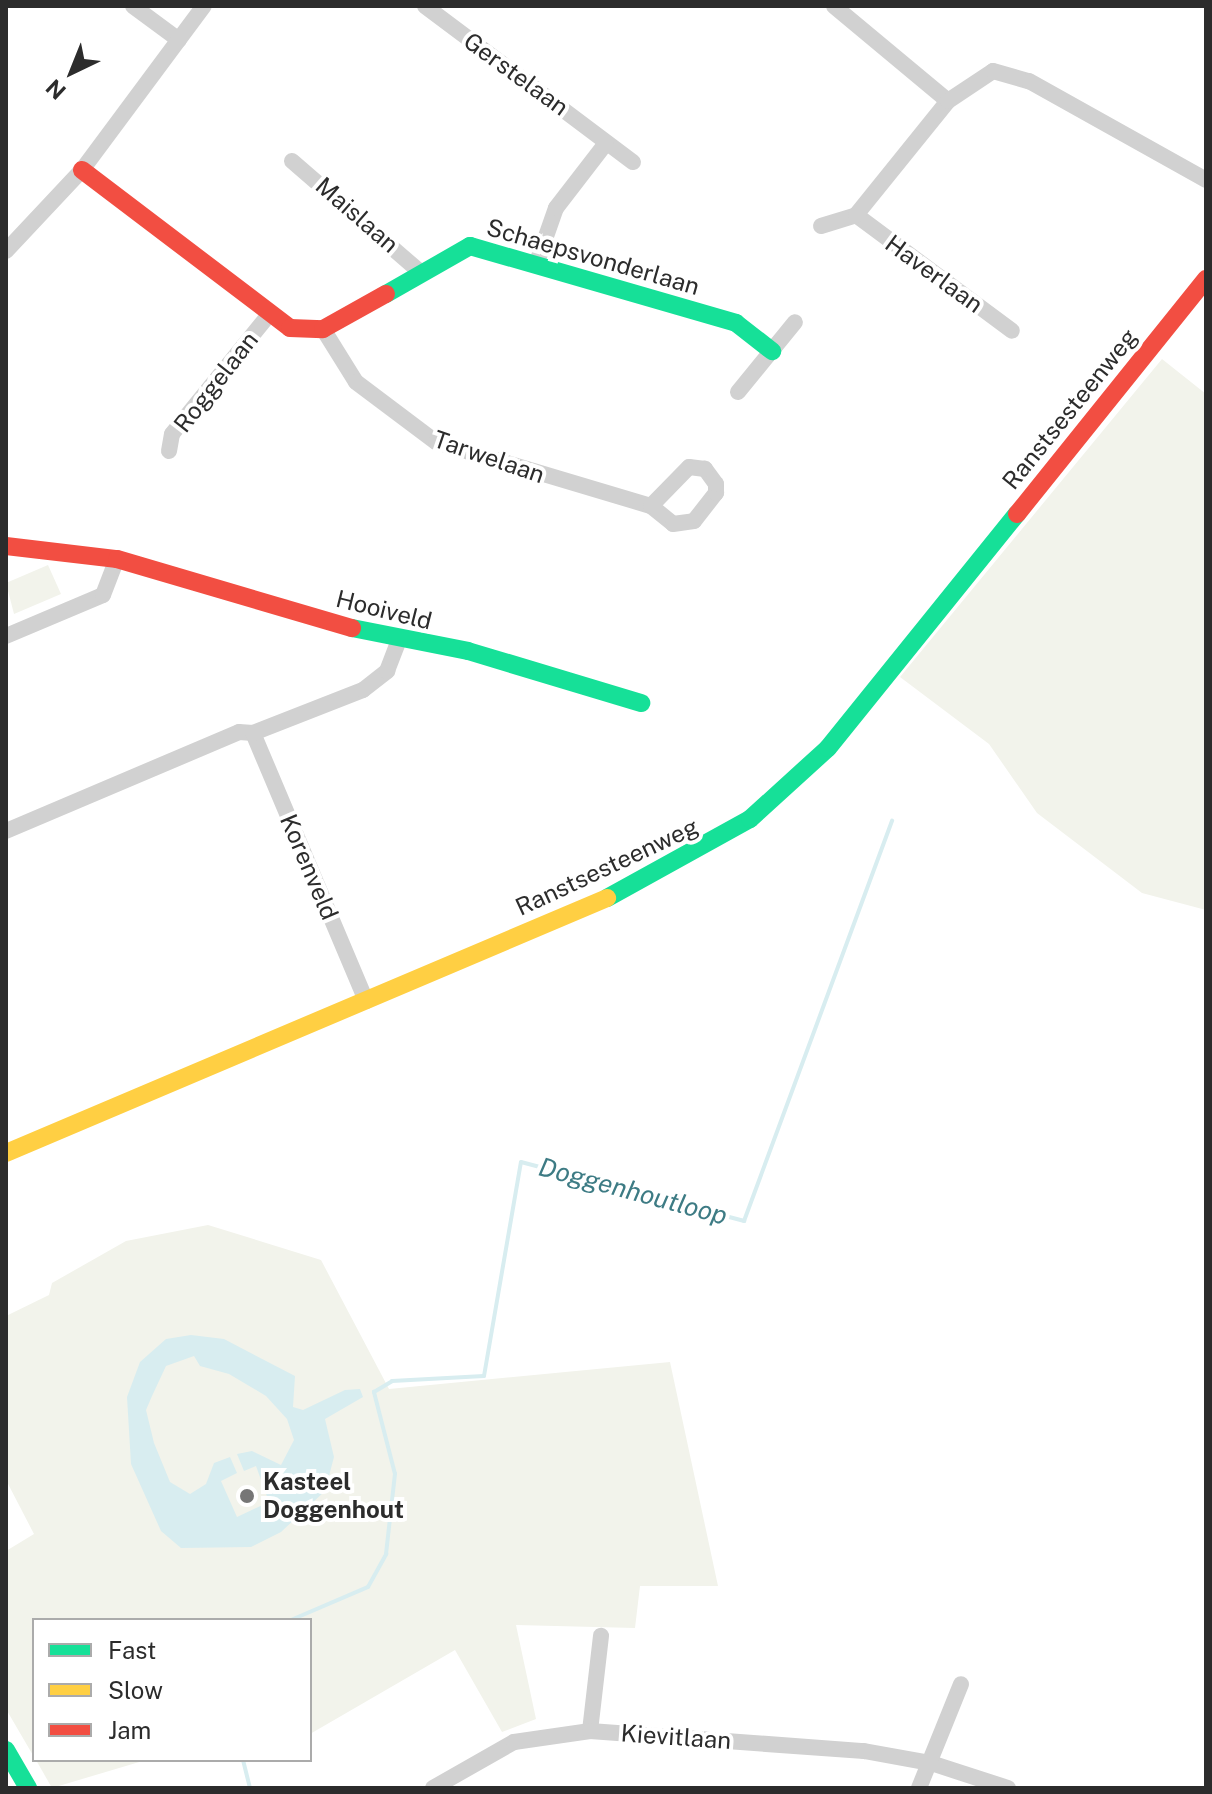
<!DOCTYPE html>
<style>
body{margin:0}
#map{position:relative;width:1212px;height:1794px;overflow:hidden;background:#fff;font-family:"Public Sans",sans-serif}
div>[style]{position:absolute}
.green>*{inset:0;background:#f2f3eb}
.water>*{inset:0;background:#d8edf0}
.stream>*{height:4px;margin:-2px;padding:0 2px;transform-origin:2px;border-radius:2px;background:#d8edf0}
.street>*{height:16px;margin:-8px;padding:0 8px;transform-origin:8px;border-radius:8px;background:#d1d1d1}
.fast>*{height:18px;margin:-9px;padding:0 9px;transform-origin:9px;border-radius:9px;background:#16e098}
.slow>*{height:18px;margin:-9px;padding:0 9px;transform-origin:9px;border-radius:9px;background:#ffcf43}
.jam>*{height:18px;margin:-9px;padding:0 9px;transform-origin:9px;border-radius:9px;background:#f24e42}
.dots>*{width:22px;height:22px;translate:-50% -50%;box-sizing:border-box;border:4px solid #fff;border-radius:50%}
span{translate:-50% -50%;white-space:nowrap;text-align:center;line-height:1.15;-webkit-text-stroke:8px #fff;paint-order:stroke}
.street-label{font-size:24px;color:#2c2c2c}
.poi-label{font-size:24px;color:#2c2c2c;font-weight:700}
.left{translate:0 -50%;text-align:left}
.water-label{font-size:26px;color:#3d7b84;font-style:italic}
.frame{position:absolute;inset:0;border:8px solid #2c2c2c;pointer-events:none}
.legend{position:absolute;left:32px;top:1618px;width:280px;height:144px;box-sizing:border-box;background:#fff;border:2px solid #ababab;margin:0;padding:10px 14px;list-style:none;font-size:24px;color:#2c2c2c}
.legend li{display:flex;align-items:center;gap:16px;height:40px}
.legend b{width:40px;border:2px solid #ababab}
.north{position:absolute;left:32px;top:32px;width:80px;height:80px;-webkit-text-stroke:6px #fff;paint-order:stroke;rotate:223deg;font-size:22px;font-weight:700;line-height:32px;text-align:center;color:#2c2c2c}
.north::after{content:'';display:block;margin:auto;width:28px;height:36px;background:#2c2c2c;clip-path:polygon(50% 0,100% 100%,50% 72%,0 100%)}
</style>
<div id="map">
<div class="green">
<i style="clip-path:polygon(1162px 359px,1206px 394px,1206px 910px,1142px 893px,1037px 813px,989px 744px,900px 677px)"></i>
<i style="clip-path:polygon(48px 565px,61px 594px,14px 614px,6px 583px)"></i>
<i style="clip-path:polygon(208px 1225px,321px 1260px,389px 1389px,670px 1362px,718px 1586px,640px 1586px,635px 1628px,516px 1625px,536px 1719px,502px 1732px,455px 1650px,310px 1734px,310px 1620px,34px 1620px,34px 1757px,6px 1709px,6px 1551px,34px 1534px,6px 1480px,6px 1316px,49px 1295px,52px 1283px,126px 1241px)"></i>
<i style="clip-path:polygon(36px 1760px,146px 1760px,52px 1788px)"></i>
</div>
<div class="water">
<i style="clip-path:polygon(evenodd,191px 1335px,224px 1339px,295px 1376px,293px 1407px,303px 1410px,345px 1390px,360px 1389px,363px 1397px,325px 1419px,334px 1457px,325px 1491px,281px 1532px,251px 1547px,181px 1548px,161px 1531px,131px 1464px,127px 1397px,140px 1362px,166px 1339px,191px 1335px,194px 1356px,200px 1366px,229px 1374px,266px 1396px,287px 1419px,294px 1440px,281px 1465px,252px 1451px,237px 1454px,244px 1471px,256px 1466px,269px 1502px,237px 1517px,221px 1481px,237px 1473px,230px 1457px,214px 1463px,206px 1484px,190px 1494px,170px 1482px,154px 1443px,146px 1410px,152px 1396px,166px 1366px,194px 1356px)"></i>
</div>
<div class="stream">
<i style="left:291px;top:1620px;width:84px;rotate:-23.2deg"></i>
<i style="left:368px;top:1587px;width:38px;rotate:-61deg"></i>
<i style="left:386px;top:1554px;width:81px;rotate:-83.6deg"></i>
<i style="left:395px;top:1474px;width:85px;rotate:-104.4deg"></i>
<i style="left:374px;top:1392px;width:21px;rotate:-31deg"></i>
<i style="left:392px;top:1381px;width:92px;rotate:-3.1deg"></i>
<i style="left:484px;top:1376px;width:217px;rotate:-80.2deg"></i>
<i style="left:521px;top:1162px;width:231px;rotate:14.8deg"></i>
<i style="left:744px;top:1221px;width:427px;rotate:-69.7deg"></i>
<i style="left:243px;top:1760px;width:29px;rotate:76deg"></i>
</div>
<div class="street">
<i style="left:133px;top:6px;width:57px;rotate:36.5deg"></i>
<i style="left:425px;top:6px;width:260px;rotate:36.9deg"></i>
<i style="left:834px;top:6px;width:148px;rotate:39.8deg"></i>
<i style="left:292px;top:161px;width:169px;rotate:40.9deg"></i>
<i style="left:856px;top:215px;width:194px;rotate:36.6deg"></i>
<i style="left:821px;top:226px;width:37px;rotate:-17deg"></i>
<i style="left:856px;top:215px;width:146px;rotate:-51.1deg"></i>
<i style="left:948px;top:101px;width:54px;rotate:-33.7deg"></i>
<i style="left:993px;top:71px;width:37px;rotate:16deg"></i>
<i style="left:1029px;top:81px;width:203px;rotate:29.2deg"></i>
<i style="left:6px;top:251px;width:111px;rotate:-46.8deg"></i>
<i style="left:82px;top:170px;width:204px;rotate:-53.4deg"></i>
<i style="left:536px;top:265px;width:60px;rotate:-70.7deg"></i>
<i style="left:556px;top:208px;width:82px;rotate:-52.4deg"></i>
<i style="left:323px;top:329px;width:62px;rotate:58.1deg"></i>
<i style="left:356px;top:382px;width:100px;rotate:36.9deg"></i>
<i style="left:436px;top:442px;width:224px;rotate:16.6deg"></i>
<i style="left:651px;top:506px;width:28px;rotate:39deg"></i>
<i style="left:673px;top:524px;width:21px;rotate:-8deg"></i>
<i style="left:694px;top:521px;width:36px;rotate:-52deg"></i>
<i style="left:716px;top:493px;width:9px;rotate:-90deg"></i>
<i style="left:716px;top:484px;width:19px;rotate:-126deg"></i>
<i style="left:705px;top:469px;width:16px;rotate:-173deg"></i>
<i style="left:689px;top:467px;width:54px;rotate:134.3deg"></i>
<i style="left:738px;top:392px;width:90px;rotate:-50.8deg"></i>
<i style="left:169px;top:451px;width:17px;rotate:-80deg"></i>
<i style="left:172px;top:434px;width:152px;rotate:-50.9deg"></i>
<i style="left:6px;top:636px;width:105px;rotate:-22.9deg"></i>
<i style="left:103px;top:595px;width:39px;rotate:-69deg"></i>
<i style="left:253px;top:733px;width:291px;rotate:67.1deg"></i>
<i style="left:6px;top:831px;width:253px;rotate:-23deg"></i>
<i style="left:239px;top:732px;width:14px;rotate:4deg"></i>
<i style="left:253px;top:733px;width:118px;rotate:-21.4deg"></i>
<i style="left:363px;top:690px;width:31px;rotate:-38deg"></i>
<i style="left:387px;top:671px;width:31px;rotate:-69deg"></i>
<i style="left:590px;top:1731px;width:96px;rotate:-83.4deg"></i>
<i style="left:433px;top:1788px;width:93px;rotate:-29.6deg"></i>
<i style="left:514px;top:1742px;width:77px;rotate:-8.2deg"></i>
<i style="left:590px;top:1731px;width:275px;rotate:4.2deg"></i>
<i style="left:864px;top:1751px;width:68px;rotate:10.2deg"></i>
<i style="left:931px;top:1763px;width:81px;rotate:18deg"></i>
<i style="left:919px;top:1788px;width:112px;rotate:-68deg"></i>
</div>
<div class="fast">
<i style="left:386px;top:294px;width:97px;rotate:-29.7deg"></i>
<i style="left:470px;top:246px;width:277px;rotate:16.1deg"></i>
<i style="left:736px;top:323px;width:46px;rotate:37.9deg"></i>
<i style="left:352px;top:628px;width:118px;rotate:11.2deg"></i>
<i style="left:468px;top:651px;width:181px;rotate:16.7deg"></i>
<i style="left:607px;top:898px;width:163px;rotate:-28.9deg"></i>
<i style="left:750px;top:819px;width:105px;rotate:-42.3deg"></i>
<i style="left:828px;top:748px;width:301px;rotate:-51.1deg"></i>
<i style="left:6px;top:1750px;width:44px;rotate:59.9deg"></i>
</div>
<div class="slow">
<i style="left:6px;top:1153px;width:653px;rotate:-22.99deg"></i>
</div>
<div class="jam">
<i style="left:82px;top:170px;width:261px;rotate:37.2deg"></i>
<i style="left:290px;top:328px;width:33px;rotate:2deg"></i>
<i style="left:323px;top:329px;width:72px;rotate:-29.1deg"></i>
<i style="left:1017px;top:514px;width:302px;rotate:-51.2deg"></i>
<i style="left:6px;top:546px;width:112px;rotate:6.7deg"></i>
<i style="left:117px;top:559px;width:245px;rotate:16.4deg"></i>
</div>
<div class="dots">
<i style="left:247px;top:1496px;background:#767676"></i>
</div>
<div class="street-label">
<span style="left:516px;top:74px;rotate:36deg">Gerstelaan</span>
<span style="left:357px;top:215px;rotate:41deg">Maislaan</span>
<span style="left:593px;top:257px;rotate:16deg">Schaepsvonderlaan</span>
<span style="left:934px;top:274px;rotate:36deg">Haverlaan</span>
<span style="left:216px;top:382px;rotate:-52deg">Roggelaan</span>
<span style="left:1070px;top:409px;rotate:-51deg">Ranstsesteenweg</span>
<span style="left:489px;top:457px;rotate:19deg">Tarwelaan</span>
<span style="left:384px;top:610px;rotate:14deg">Hooiveld</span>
<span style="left:309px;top:867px;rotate:67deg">Korenveld</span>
<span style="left:607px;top:867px;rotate:-25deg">Ranstsesteenweg</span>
<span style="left:676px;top:1737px;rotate:4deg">Kievitlaan</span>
</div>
<div class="poi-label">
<span class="left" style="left:263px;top:1496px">Kasteel<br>Doggenhout</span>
</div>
<div class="water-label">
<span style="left:633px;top:1191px;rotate:15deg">Doggenhoutloop</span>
</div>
<div class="frame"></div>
<ul class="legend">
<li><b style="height:10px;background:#16e098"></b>Fast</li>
<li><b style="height:10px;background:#ffcf43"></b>Slow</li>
<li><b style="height:10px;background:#f24e42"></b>Jam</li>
</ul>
<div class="north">N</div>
</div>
